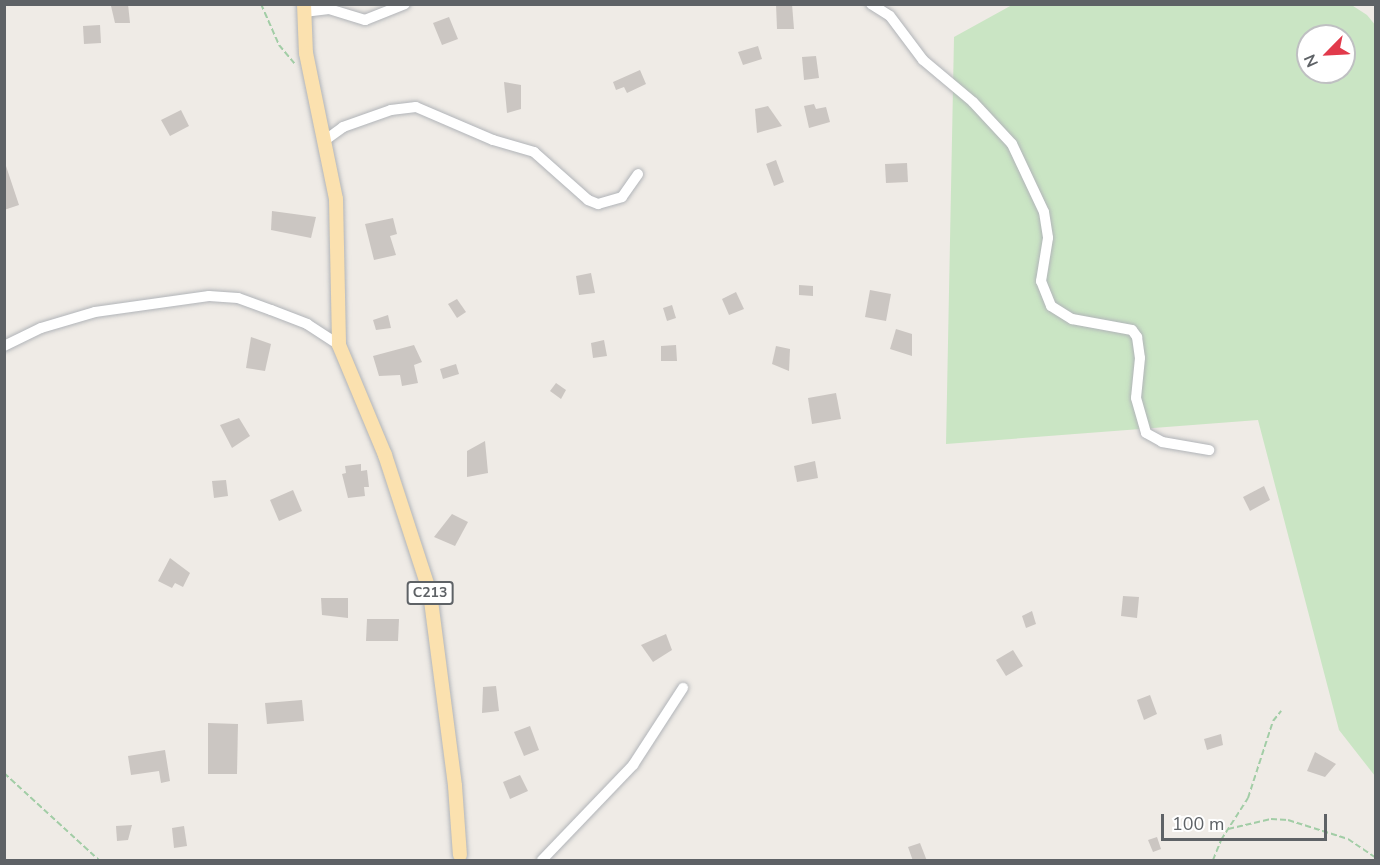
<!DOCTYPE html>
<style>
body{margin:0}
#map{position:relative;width:1380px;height:865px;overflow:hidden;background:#efebe6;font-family:"Nunito Sans",sans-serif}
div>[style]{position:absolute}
.green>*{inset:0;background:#cae5c4}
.building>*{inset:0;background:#cbc6c2}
.path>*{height:2px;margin-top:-1px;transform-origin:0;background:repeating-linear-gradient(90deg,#a2cda6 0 6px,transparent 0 9px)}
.roads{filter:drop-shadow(0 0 2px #b1b4b8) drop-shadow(0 0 2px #b1b4b8)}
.minor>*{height:10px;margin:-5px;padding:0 5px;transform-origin:5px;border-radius:5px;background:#fff}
.major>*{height:14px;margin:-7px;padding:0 7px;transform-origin:7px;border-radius:7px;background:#fbe1af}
span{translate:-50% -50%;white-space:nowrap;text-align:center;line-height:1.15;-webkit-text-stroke:5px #fff;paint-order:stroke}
.shield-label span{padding:2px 4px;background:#fff;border:2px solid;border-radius:4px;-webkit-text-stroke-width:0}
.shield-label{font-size:14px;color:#5e6266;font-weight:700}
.frame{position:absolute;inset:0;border:6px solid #5e6266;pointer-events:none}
.north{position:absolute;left:1296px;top:24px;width:60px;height:60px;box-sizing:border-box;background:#fff;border:2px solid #bfc0c2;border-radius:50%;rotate:246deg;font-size:16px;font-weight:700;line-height:24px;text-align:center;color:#5e6266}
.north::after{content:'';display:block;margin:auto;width:21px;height:27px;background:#e13a4b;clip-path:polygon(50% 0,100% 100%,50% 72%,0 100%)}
.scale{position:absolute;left:1161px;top:814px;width:166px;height:27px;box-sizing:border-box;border:3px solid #5e6266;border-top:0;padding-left:8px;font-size:18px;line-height:21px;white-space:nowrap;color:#5e6266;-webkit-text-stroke:4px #fff;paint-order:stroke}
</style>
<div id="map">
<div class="green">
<i style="clip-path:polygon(evenodd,1350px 4px,1367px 15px,1376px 26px,1375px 776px,1339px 730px,1258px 420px,946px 444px,954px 37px,1012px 5px,1350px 4px,1308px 36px,1344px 36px,1344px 72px,1308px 72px,1308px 36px)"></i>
</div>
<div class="building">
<i style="clip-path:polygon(128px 4px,130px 23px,115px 23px,111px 6px)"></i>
<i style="clip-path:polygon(776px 4px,792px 4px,794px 29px,777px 29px)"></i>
<i style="clip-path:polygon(449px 17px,458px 39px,442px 45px,433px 23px)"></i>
<i style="clip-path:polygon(100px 25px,101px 43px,84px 44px,83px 26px)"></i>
<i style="clip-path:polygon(758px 46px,762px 59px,743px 65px,738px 52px)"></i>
<i style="clip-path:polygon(816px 56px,819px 78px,804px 80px,802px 57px)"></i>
<i style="clip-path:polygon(640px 70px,646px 84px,627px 93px,624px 87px,616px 90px,613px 82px)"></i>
<i style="clip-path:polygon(504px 82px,521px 85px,521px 109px,507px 113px)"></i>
<i style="clip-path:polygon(814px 104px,816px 109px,826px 107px,830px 122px,809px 128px,804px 106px)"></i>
<i style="clip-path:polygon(768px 106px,782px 126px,757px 133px,755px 109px)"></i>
<i style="clip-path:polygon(181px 110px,189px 126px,170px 136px,161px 120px)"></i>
<i style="clip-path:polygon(776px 160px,784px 182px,774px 186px,766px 164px)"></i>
<i style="clip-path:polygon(907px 163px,908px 182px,886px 183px,885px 164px)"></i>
<i style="clip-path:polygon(6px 166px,19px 205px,4px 210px,4px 167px)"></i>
<i style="clip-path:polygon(272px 211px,316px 217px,311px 238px,271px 230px)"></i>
<i style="clip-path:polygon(393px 218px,397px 234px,390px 236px,396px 255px,374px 260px,365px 224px)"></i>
<i style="clip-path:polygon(591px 273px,595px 293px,579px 295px,576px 276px)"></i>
<i style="clip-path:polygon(799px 285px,813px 286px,813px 296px,799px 295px)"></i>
<i style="clip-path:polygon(870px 290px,891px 294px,886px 321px,865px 317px)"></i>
<i style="clip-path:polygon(736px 292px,744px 309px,729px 315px,722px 299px)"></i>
<i style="clip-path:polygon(457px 299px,466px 312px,457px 318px,448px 304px)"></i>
<i style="clip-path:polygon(672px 305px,676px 318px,667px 321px,663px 308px)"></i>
<i style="clip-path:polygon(388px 315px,391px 328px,376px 330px,373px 320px)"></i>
<i style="clip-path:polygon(896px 329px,912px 334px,912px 356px,890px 349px)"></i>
<i style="clip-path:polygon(251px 337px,271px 344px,265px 371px,246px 368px)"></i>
<i style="clip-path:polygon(604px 340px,607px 356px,593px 358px,591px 343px)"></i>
<i style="clip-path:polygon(414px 345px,422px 362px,414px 365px,418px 383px,402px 386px,400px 375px,379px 376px,373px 356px)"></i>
<i style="clip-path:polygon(676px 345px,677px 361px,661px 361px,661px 346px)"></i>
<i style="clip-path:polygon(776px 346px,790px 349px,789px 371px,772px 364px)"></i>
<i style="clip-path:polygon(456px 364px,459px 374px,443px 379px,440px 369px)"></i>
<i style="clip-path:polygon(556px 383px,566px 390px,561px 399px,550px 391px)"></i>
<i style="clip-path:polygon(836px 393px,841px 419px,812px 424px,808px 398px)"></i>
<i style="clip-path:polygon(239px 418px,250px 436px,232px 448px,220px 425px)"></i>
<i style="clip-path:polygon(485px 441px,488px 473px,467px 477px,467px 451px)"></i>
<i style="clip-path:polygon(815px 461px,818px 478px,797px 482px,794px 466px)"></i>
<i style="clip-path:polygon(361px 464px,361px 471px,367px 470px,369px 487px,364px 487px,365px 496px,348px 498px,342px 474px,346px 473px,345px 466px)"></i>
<i style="clip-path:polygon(226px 480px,228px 496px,214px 498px,212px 481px)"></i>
<i style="clip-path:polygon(1264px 486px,1270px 500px,1250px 511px,1243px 497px)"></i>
<i style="clip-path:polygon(293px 490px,302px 511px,279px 521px,270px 500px)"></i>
<i style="clip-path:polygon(452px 514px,468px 522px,455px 546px,434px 537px)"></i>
<i style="clip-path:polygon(170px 558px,190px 573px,183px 587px,175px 583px,172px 588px,158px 581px)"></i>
<i style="clip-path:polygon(1123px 596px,1139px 597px,1137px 618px,1121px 616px)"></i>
<i style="clip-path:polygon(321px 598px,348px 598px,348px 618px,322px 615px)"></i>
<i style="clip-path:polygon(1032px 611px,1036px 624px,1026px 628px,1022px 616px)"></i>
<i style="clip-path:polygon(367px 619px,399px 619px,398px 641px,366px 641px)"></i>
<i style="clip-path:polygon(666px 634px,672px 650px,653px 662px,641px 645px)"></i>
<i style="clip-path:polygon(1013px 650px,1023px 666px,1006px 676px,996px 660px)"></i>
<i style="clip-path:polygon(496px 686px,499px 711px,482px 713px,483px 687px)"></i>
<i style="clip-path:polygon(1150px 695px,1157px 714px,1144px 720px,1137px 700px)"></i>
<i style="clip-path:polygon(302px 700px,304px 721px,267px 724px,265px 703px)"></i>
<i style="clip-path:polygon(208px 723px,238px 724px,237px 774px,208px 774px)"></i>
<i style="clip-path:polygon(530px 726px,539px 750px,524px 756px,514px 732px)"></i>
<i style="clip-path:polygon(1221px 734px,1223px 745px,1207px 750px,1204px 739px)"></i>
<i style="clip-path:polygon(165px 750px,170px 781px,161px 783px,159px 771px,131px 775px,128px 756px)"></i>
<i style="clip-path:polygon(1315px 752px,1336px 764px,1325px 777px,1307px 771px)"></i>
<i style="clip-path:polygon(520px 775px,528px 791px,510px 799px,503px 782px)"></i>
<i style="clip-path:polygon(132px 825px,128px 840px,117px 841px,116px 826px)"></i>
<i style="clip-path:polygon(184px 826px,187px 846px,174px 848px,172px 828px)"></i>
<i style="clip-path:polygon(1157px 837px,1161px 849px,1153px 852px,1148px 840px)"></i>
<i style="clip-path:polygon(920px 843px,927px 861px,913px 861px,908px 847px)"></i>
</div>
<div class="path">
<i style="left:261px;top:4px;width:45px;rotate:66.3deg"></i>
<i style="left:279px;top:45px;width:25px;rotate:50deg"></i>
<i style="left:4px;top:773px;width:129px;rotate:42.5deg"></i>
<i style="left:1228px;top:829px;width:44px;rotate:-13.1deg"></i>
<i style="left:1271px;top:819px;width:17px;rotate:3deg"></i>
<i style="left:1288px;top:820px;width:63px;rotate:17.6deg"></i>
<i style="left:1348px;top:839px;width:34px;rotate:34deg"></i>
<i style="left:1213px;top:860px;width:22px;rotate:-68deg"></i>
<i style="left:1221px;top:840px;width:50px;rotate:-57.3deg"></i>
<i style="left:1248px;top:798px;width:81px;rotate:-72deg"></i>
<i style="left:1273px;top:721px;width:13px;rotate:-51deg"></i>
</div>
<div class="roads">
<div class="minor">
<i style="left:871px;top:4px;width:22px;rotate:32deg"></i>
<i style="left:890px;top:16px;width:55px;rotate:53.1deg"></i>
<i style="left:923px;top:60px;width:65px;rotate:40deg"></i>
<i style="left:973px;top:102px;width:57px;rotate:47.1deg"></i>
<i style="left:1012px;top:144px;width:75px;rotate:64.8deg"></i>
<i style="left:1044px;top:212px;width:26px;rotate:81deg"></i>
<i style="left:1048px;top:238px;width:44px;rotate:99.2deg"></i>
<i style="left:1041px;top:281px;width:27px;rotate:68deg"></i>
<i style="left:1051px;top:306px;width:25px;rotate:32deg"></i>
<i style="left:1072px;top:319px;width:61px;rotate:10.4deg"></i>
<i style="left:1132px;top:330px;width:9px;rotate:54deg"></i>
<i style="left:1137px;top:337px;width:21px;rotate:82deg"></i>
<i style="left:1140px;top:358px;width:40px;rotate:95.7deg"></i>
<i style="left:1136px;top:398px;width:36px;rotate:74deg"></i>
<i style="left:1146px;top:433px;width:18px;rotate:29deg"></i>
<i style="left:1162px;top:442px;width:48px;rotate:9.7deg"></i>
<i style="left:304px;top:12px;width:25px;rotate:-7deg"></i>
<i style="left:329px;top:9px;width:38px;rotate:17deg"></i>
<i style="left:365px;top:20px;width:43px;rotate:-21.8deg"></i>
<i style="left:324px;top:141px;width:24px;rotate:-36deg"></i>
<i style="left:343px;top:127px;width:51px;rotate:-19.5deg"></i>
<i style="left:391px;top:110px;width:25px;rotate:-7deg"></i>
<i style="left:416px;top:107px;width:84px;rotate:23.2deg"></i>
<i style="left:493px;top:140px;width:43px;rotate:16.3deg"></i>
<i style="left:534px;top:152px;width:72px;rotate:41.6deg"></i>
<i style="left:588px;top:200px;width:11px;rotate:22deg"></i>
<i style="left:598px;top:204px;width:25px;rotate:-16deg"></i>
<i style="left:622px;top:197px;width:28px;rotate:-55deg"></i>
<i style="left:4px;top:346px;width:41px;rotate:-25.9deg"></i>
<i style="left:41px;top:328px;width:56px;rotate:-16.5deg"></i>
<i style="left:95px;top:312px;width:115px;rotate:-8deg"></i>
<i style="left:209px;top:296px;width:29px;rotate:4deg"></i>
<i style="left:238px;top:298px;width:35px;rotate:20deg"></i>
<i style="left:271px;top:310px;width:39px;rotate:21deg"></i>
<i style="left:307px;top:324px;width:38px;rotate:33deg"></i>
<i style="left:542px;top:860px;width:132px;rotate:-46.2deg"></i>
<i style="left:633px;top:765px;width:92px;rotate:-57deg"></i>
</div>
<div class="major">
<i style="left:304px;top:4px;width:49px;rotate:87.7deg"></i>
<i style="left:306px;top:53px;width:149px;rotate:78.4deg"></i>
<i style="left:336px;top:199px;width:146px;rotate:88.8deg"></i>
<i style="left:339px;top:345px;width:119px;rotate:67.3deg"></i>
<i style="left:385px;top:455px;width:145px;rotate:71.9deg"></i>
<i style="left:430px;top:593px;width:195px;rotate:82.6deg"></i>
<i style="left:455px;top:786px;width:69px;rotate:85.9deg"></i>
</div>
</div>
<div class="shield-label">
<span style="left:430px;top:593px">C213</span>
</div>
<div class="frame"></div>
<div class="north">N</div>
<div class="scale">100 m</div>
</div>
